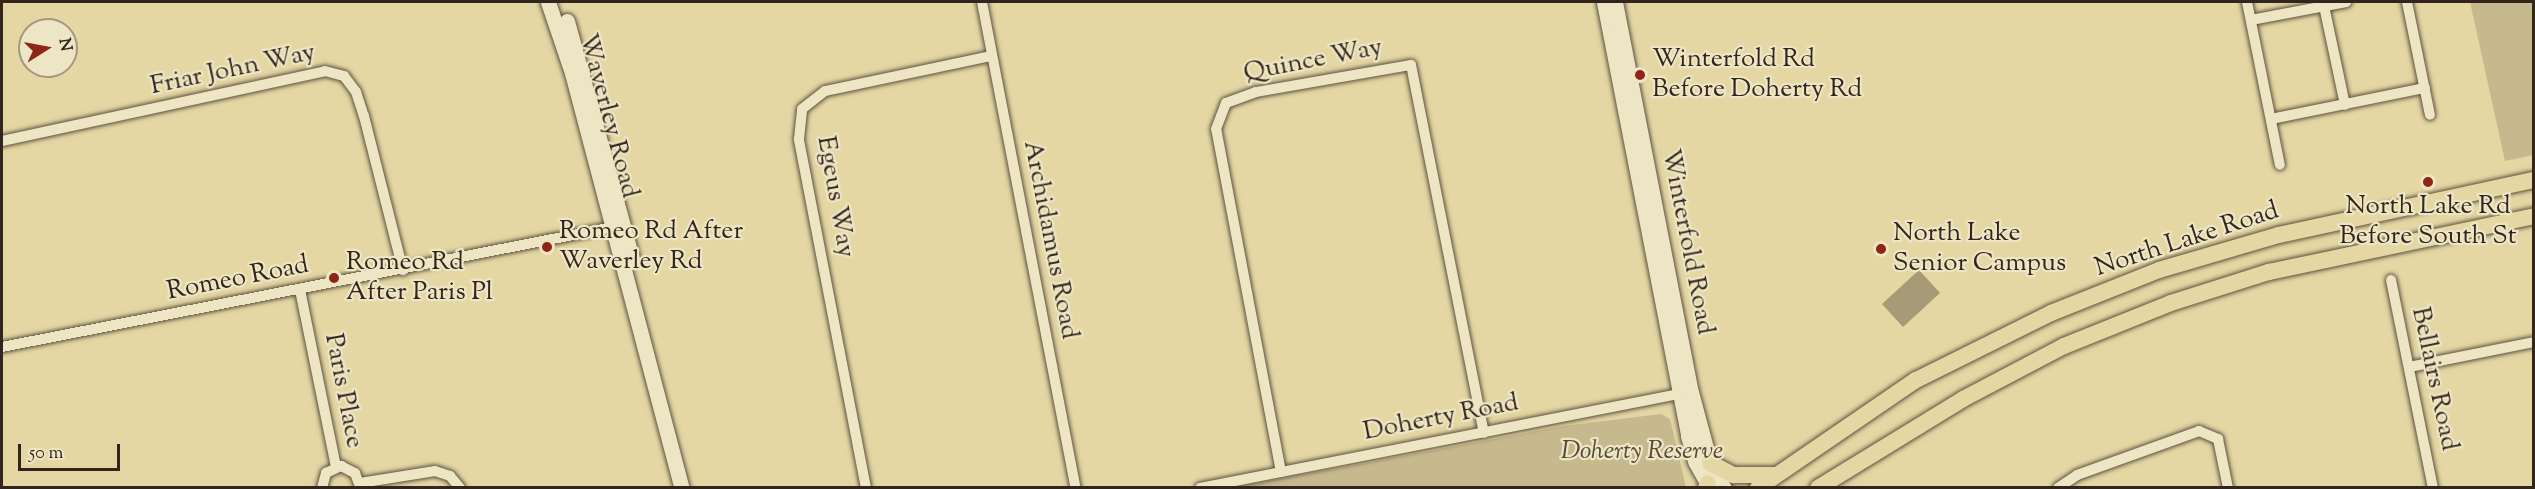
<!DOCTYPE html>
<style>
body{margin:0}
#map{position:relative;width:2535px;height:489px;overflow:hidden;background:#e4d7a4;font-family:"Sorts Mill Goudy",serif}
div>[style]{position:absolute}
.green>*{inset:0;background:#c6b98d}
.water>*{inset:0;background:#a79a76}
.roads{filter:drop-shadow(0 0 2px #5e523f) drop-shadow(0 0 2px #5e523f)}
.street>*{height:10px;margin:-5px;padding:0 5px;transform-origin:5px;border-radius:5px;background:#ede5c4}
.secondary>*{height:15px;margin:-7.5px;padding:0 7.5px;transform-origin:7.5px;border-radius:7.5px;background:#ede5c4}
.primary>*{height:16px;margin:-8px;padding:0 8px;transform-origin:8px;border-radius:8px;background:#e4d7a4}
.dots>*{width:16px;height:16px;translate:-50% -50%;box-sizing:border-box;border:3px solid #ede5c4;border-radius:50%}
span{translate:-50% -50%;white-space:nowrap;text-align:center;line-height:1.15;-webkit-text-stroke:4.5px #ede5c4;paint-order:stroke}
.poi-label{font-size:26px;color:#31251d}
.left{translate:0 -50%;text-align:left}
.street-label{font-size:26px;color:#31251d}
.park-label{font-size:26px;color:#564a39;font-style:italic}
.frame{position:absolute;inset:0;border:3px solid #31251d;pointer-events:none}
.north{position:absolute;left:18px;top:18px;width:60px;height:60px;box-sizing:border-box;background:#ede5c4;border:2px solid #a29881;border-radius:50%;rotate:79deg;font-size:16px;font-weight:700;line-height:24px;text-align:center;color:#31251d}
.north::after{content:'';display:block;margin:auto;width:21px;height:27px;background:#8f2418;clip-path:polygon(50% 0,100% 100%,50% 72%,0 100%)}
.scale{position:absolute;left:18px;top:444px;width:102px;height:27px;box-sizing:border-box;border:3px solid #31251d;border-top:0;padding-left:8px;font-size:18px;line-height:21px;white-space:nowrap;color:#31251d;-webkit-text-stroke:4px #ede5c4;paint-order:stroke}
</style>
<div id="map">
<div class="green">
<i style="clip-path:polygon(2470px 2px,2533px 2px,2533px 155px,2505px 161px)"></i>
<i style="clip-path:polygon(1661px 414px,1670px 419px,1686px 487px,1237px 487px,1563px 426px)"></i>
</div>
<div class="water">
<i style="clip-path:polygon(1919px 270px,1940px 293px,1903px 327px,1882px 304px)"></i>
</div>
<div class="roads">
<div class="street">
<i style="left:982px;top:2px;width:495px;rotate:79.1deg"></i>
<i style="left:2247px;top:2px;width:166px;rotate:78.6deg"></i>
<i style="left:2407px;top:2px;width:115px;rotate:78.5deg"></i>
<i style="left:2324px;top:6px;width:101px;rotate:78deg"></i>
<i style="left:2251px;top:20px;width:97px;rotate:-10.7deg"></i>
<i style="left:2271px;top:119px;width:157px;rotate:-11.4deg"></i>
<i style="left:2px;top:141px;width:330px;rotate:-12.2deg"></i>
<i style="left:325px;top:71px;width:20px;rotate:15deg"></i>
<i style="left:344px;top:76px;width:20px;rotate:53deg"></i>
<i style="left:356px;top:92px;width:25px;rotate:72deg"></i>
<i style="left:364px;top:116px;width:159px;rotate:75.8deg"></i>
<i style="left:2391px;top:280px;width:212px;rotate:78.6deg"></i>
<i style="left:300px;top:290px;width:181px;rotate:78.5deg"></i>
<i style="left:2px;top:347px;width:629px;rotate:-11.1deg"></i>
<i style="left:2409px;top:367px;width:127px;rotate:-11.3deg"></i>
<i style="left:1281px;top:472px;width:349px;rotate:-100.7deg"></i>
<i style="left:1216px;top:129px;width:28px;rotate:-69deg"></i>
<i style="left:1226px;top:103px;width:32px;rotate:-20deg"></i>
<i style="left:1256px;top:92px;width:157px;rotate:-9.9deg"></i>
<i style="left:1411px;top:65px;width:375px;rotate:78.8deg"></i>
<i style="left:360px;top:483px;width:76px;rotate:-9.1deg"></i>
<i style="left:435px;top:471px;width:16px;rotate:18deg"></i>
<i style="left:450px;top:476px;width:16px;rotate:50deg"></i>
<i style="left:322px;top:488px;width:16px;rotate:-75deg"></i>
<i style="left:326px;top:473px;width:17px;rotate:-25deg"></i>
<i style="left:341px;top:466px;width:16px;rotate:27deg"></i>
<i style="left:355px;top:473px;width:15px;rotate:70deg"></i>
<i style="left:866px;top:488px;width:355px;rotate:-100.9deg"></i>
<i style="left:799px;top:139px;width:30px;rotate:-84deg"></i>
<i style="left:802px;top:109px;width:29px;rotate:-38deg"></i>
<i style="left:825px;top:91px;width:170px;rotate:-11.9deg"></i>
<i style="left:1200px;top:488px;width:494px;rotate:-11.1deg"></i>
<i style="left:2058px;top:488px;width:23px;rotate:-34deg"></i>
<i style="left:2077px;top:475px;width:130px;rotate:-19.8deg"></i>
<i style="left:2199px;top:431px;width:21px;rotate:23deg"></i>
<i style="left:2218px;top:439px;width:50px;rotate:78.5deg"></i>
</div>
<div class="secondary">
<i style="left:548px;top:2px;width:75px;rotate:71.3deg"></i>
<i style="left:572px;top:73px;width:429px;rotate:75.2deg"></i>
<i style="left:1604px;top:2px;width:442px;rotate:79deg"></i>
<i style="left:1688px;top:436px;width:26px;rotate:74deg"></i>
<i style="left:1695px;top:461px;width:31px;rotate:61deg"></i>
<i style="left:1615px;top:2px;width:397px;rotate:79deg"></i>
<i style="left:1691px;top:392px;width:73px;rotate:75deg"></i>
<i style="left:1710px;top:463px;width:29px;rotate:61deg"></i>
<i style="left:567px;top:21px;width:246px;rotate:74.7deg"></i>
</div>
<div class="primary">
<i style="left:1710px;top:463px;width:27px;rotate:27deg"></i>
<i style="left:1734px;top:475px;width:40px"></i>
<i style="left:1706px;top:488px;width:5px;rotate:-68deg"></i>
<i style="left:1758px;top:488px;width:191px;rotate:-34.4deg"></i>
<i style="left:1916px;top:380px;width:151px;rotate:-26.4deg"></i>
<i style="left:2051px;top:313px;width:116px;rotate:-21.7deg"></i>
<i style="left:2159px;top:270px;width:125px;rotate:-16.3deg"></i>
<i style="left:2279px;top:235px;width:261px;rotate:-12.2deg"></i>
<i style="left:1818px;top:488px;width:170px;rotate:-31.5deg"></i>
<i style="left:1963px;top:399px;width:114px;rotate:-27.7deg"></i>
<i style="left:2064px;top:346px;width:115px;rotate:-21.9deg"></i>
<i style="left:2171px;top:303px;width:103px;rotate:-17.6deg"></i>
<i style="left:2269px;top:272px;width:271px;rotate:-11.9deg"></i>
</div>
</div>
<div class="dots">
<i style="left:1640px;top:75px;background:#8f2418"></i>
<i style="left:2428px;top:182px;background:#8f2418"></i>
<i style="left:547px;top:247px;background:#8f2418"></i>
<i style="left:1881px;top:249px;background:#8f2418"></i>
<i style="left:334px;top:278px;background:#8f2418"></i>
</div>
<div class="poi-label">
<span class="left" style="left:1652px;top:75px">Winterfold Rd<br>Before Doherty Rd</span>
<span style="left:2428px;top:222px">North Lake Rd<br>Before South St</span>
<span class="left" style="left:559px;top:247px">Romeo Rd After<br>Waverley Rd</span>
<span class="left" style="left:1893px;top:249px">North Lake<br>Senior Campus</span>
<span class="left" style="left:346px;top:278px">Romeo Rd<br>After Paris Pl</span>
</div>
<div class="street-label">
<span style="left:1313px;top:61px;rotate:-11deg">Quince Way</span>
<span style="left:233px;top:70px;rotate:-12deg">Friar John Way</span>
<span style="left:608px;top:116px;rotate:75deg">Waverley Road</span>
<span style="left:835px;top:197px;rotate:80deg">Egeus Way</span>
<span style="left:1050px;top:240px;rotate:79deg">Archidamus Road</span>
<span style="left:2187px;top:240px;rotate:-18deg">North Lake Road</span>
<span style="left:1687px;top:242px;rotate:79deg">Winterfold Road</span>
<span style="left:238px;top:279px;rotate:-11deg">Romeo Road</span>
<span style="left:2434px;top:379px;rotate:78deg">Bellairs Road</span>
<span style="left:343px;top:391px;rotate:79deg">Paris Place</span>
<span style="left:1441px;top:418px;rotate:-11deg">Doherty Road</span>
</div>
<div class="park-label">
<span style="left:1642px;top:452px">Doherty Reserve</span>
</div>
<div class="frame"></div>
<div class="north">N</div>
<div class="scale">50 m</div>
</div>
